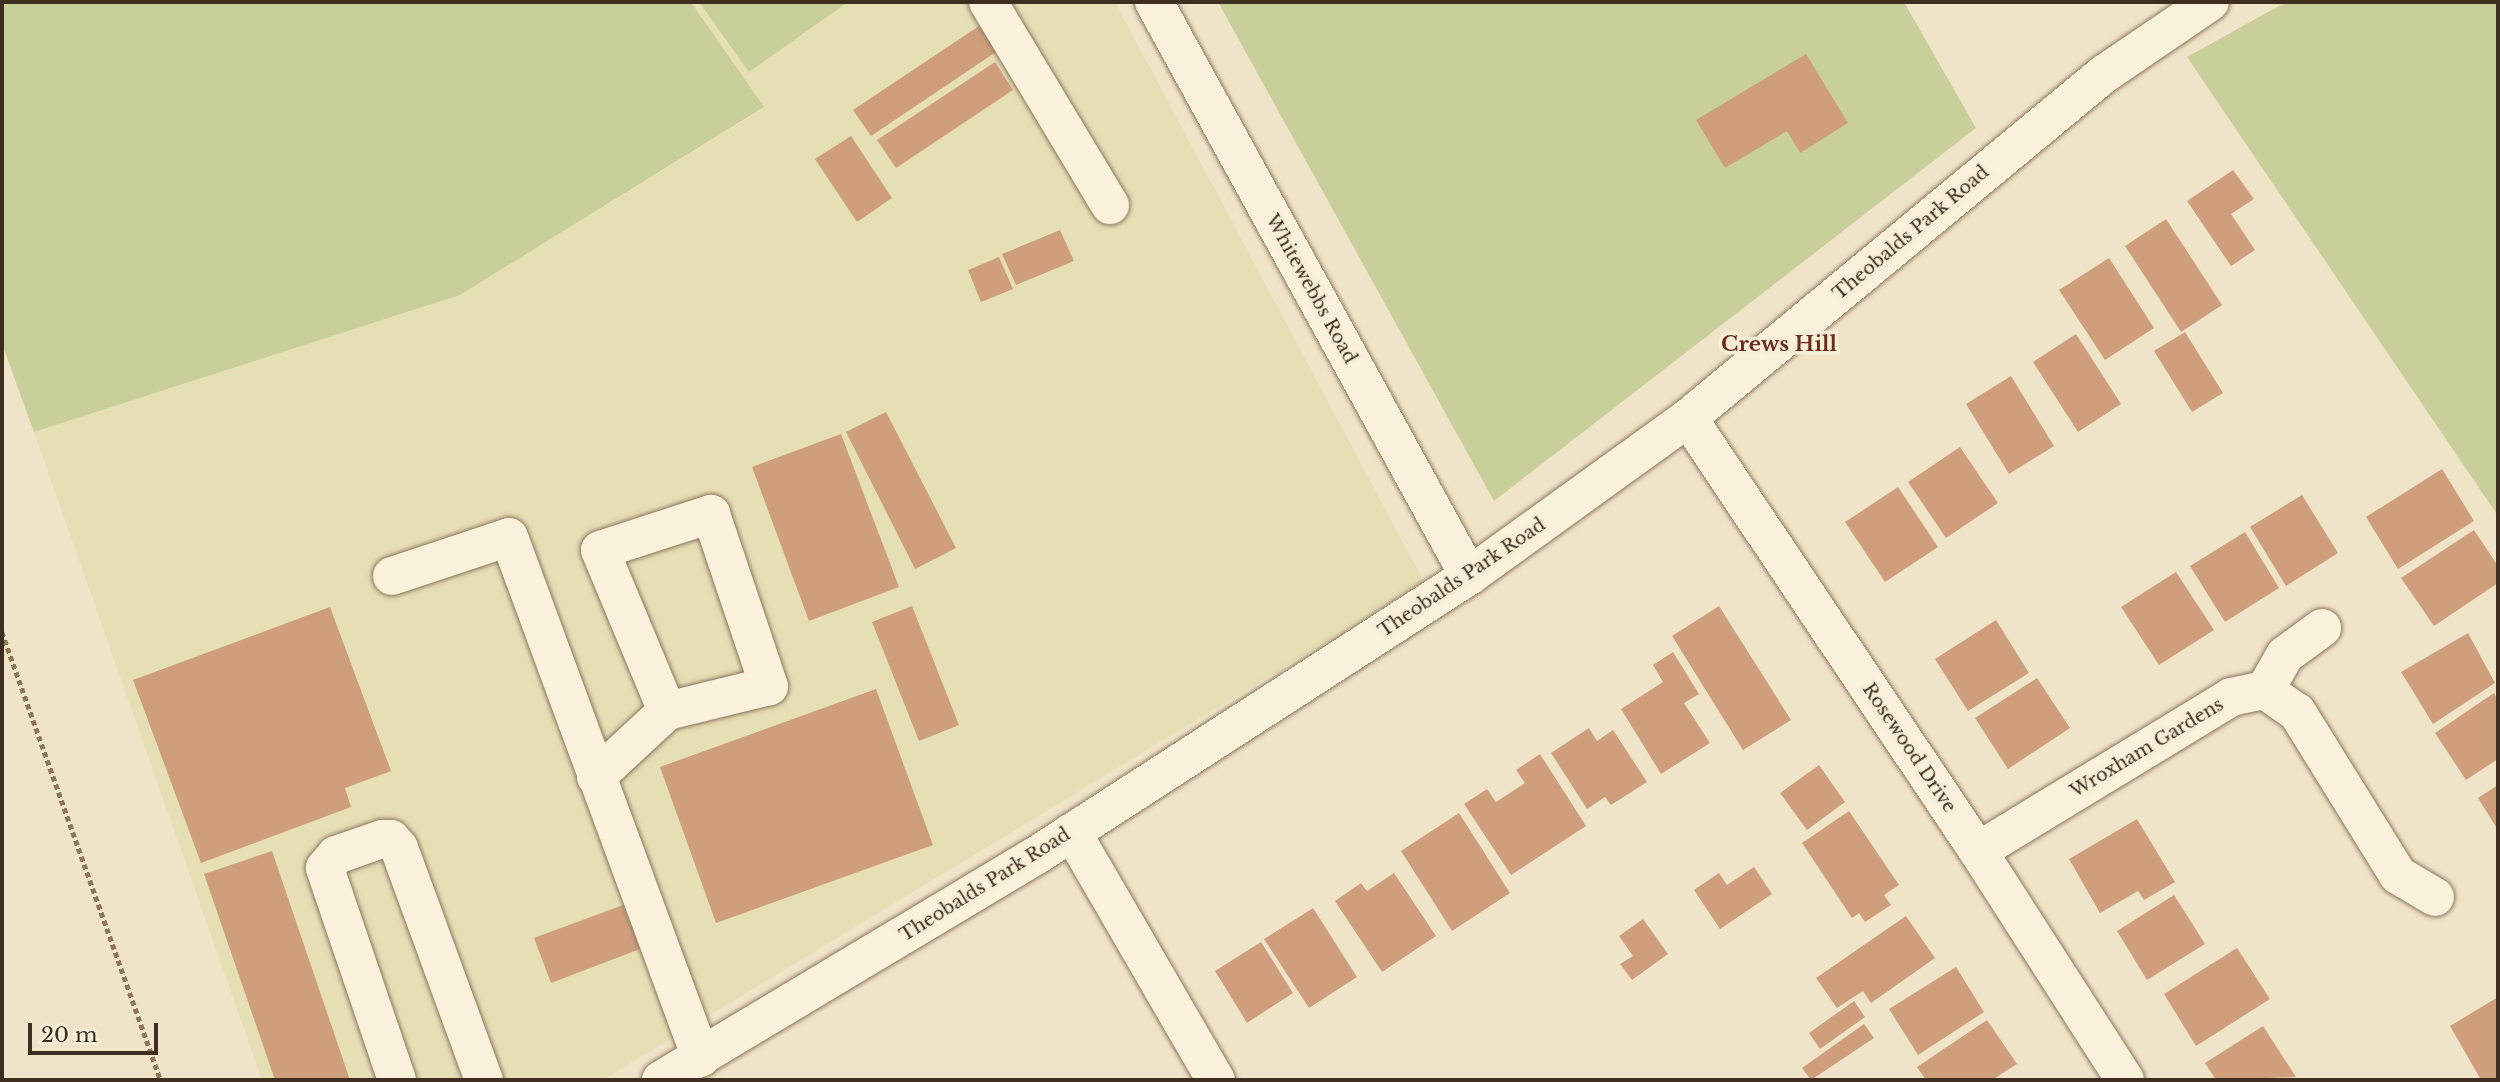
<!DOCTYPE html>
<style>
body{margin:0}
#map{position:relative;width:2500px;height:1082px;overflow:hidden;background:#f0e4c8;font-family:"Libre Baskerville",serif}
div>[style]{position:absolute}
.farmland>*{inset:0;background:#e6deb5}
.green>*{inset:0;background:#c9cf9b}
.building>*{inset:0;background:#cf9f7d}
.path>*{height:4.5px;margin-top:-2.25px;transform-origin:0;background:repeating-linear-gradient(90deg,#8d765c 0 5px,transparent 0 8.5px)}
.roads{filter:drop-shadow(0 0 2px #8d765c) drop-shadow(0 0 2px #8d765c)}
.minor>*{height:38px;margin:-19px;padding:0 19px;transform-origin:19px;border-radius:19px;background:#faf1dc}
span{translate:-50% -50%;white-space:nowrap;text-align:center;line-height:1.15;-webkit-text-stroke:7px #f7eed8;paint-order:stroke}
.street-label{font-size:18px;color:#3d2e20}
.quarter-label{font-size:21px;color:#6b2e1e;font-weight:700}
.frame{position:absolute;inset:0;border:4px solid #3d2e20;pointer-events:none}
.scale{position:absolute;left:28px;top:1023px;width:130px;height:32px;box-sizing:border-box;border:4px solid #3d2e20;border-top:0;padding-left:9px;font-size:21px;line-height:24px;white-space:nowrap;color:#3d2e20;-webkit-text-stroke:5px #f7eed8;paint-order:stroke}
</style>
<div id="map">
<div class="farmland">
<i style="clip-path:polygon(691px 2px,1115px 2px,1424px 582px,603px 1080px,262px 1080px,34px 432px,460px 295px,764px 108px)"></i>
</div>
<div class="green">
<i style="clip-path:polygon(2px 2px,691px 2px,764px 107px,460px 295px,34px 432px,2px 344px)"></i>
<i style="clip-path:polygon(699px 2px,848px 2px,749px 72px)"></i>
<i style="clip-path:polygon(1218px 2px,1904px 2px,1976px 128px,1494px 501px)"></i>
<i style="clip-path:polygon(2286px 2px,2498px 2px,2498px 516px,2187px 57px)"></i>
</div>
<div class="building">
<i style="clip-path:polygon(979px 26px,996px 52px,871px 136px,853px 110px)"></i>
<i style="clip-path:polygon(1806px 54px,1848px 123px,1800px 153px,1787px 131px,1725px 168px,1696px 120px)"></i>
<i style="clip-path:polygon(995px 62px,1013px 90px,896px 168px,877px 140px)"></i>
<i style="clip-path:polygon(851px 136px,892px 198px,857px 222px,815px 159px)"></i>
<i style="clip-path:polygon(2233px 170px,2254px 199px,2231px 214px,2255px 250px,2231px 266px,2187px 201px)"></i>
<i style="clip-path:polygon(2166px 219px,2222px 305px,2181px 332px,2125px 246px)"></i>
<i style="clip-path:polygon(1060px 230px,1074px 261px,1016px 285px,1002px 254px)"></i>
<i style="clip-path:polygon(999px 257px,1013px 289px,981px 302px,968px 270px)"></i>
<i style="clip-path:polygon(2109px 258px,2154px 328px,2105px 360px,2059px 290px)"></i>
<i style="clip-path:polygon(2185px 332px,2223px 393px,2192px 412px,2154px 351px)"></i>
<i style="clip-path:polygon(2076px 334px,2121px 404px,2078px 432px,2033px 362px)"></i>
<i style="clip-path:polygon(2011px 376px,2054px 446px,2009px 474px,1966px 404px)"></i>
<i style="clip-path:polygon(886px 412px,956px 548px,915px 569px,846px 432px)"></i>
<i style="clip-path:polygon(841px 434px,899px 587px,809px 621px,752px 467px)"></i>
<i style="clip-path:polygon(1960px 447px,1998px 503px,1946px 538px,1908px 482px)"></i>
<i style="clip-path:polygon(2442px 469px,2474px 521px,2398px 569px,2366px 517px)"></i>
<i style="clip-path:polygon(1898px 487px,1938px 547px,1885px 582px,1845px 522px)"></i>
<i style="clip-path:polygon(2302px 495px,2338px 553px,2286px 586px,2250px 527px)"></i>
<i style="clip-path:polygon(2474px 530px,2498px 566px,2498px 583px,2434px 626px,2401px 578px)"></i>
<i style="clip-path:polygon(2245px 532px,2279px 588px,2225px 622px,2190px 566px)"></i>
<i style="clip-path:polygon(2176px 572px,2214px 630px,2159px 665px,2121px 607px)"></i>
<i style="clip-path:polygon(912px 606px,959px 725px,919px 741px,872px 622px)"></i>
<i style="clip-path:polygon(1719px 606px,1791px 720px,1743px 750px,1672px 636px)"></i>
<i style="clip-path:polygon(330px 607px,391px 771px,345px 788px,351px 807px,201px 863px,133px 680px)"></i>
<i style="clip-path:polygon(1996px 620px,2029px 673px,1968px 711px,1935px 659px)"></i>
<i style="clip-path:polygon(2468px 633px,2495px 683px,2433px 724px,2401px 672px)"></i>
<i style="clip-path:polygon(1673px 652px,1699px 694px,1684px 703px,1710px 743px,1661px 774px,1621px 709px,1663px 682px,1653px 665px)"></i>
<i style="clip-path:polygon(2037px 678px,2070px 728px,2008px 769px,1975px 718px)"></i>
<i style="clip-path:polygon(876px 689px,933px 845px,716px 923px,660px 767px)"></i>
<i style="clip-path:polygon(2494px 693px,2498px 700px,2498px 759px,2466px 780px,2435px 733px)"></i>
<i style="clip-path:polygon(1589px 728px,1597px 741px,1613px 730px,1647px 782px,1611px 805px,1605px 797px,1587px 809px,1551px 753px)"></i>
<i style="clip-path:polygon(1540px 754px,1586px 826px,1511px 875px,1464px 804px,1487px 789px,1496px 802px,1525px 783px,1516px 770px)"></i>
<i style="clip-path:polygon(1819px 765px,1845px 802px,1807px 830px,1780px 793px)"></i>
<i style="clip-path:polygon(2498px 785px,2498px 830px,2478px 798px)"></i>
<i style="clip-path:polygon(1849px 811px,1899px 885px,1884px 895px,1891px 905px,1865px 922px,1859px 913px,1852px 918px,1802px 843px)"></i>
<i style="clip-path:polygon(1459px 813px,1510px 893px,1452px 931px,1401px 851px)"></i>
<i style="clip-path:polygon(2137px 819px,2175px 882px,2144px 900px,2138px 891px,2100px 913px,2069px 859px)"></i>
<i style="clip-path:polygon(272px 851px,350px 1080px,275px 1080px,204px 874px)"></i>
<i style="clip-path:polygon(1754px 867px,1772px 894px,1720px 929px,1694px 890px,1719px 873px,1727px 885px)"></i>
<i style="clip-path:polygon(1394px 873px,1436px 936px,1382px 972px,1335px 901px,1361px 883px,1367px 891px)"></i>
<i style="clip-path:polygon(2174px 895px,2205px 944px,2147px 980px,2117px 931px)"></i>
<i style="clip-path:polygon(623px 905px,640px 949px,551px 983px,534px 938px)"></i>
<i style="clip-path:polygon(1313px 908px,1357px 977px,1309px 1008px,1264px 939px)"></i>
<i style="clip-path:polygon(1906px 916px,1935px 958px,1871px 1003px,1863px 991px,1837px 1008px,1816px 978px)"></i>
<i style="clip-path:polygon(1643px 919px,1668px 954px,1632px 980px,1620px 964px,1633px 956px,1619px 936px)"></i>
<i style="clip-path:polygon(1261px 942px,1293px 993px,1247px 1023px,1215px 971px)"></i>
<i style="clip-path:polygon(2237px 948px,2270px 999px,2196px 1046px,2164px 994px)"></i>
<i style="clip-path:polygon(1956px 967px,1984px 1012px,1918px 1055px,1889px 1009px)"></i>
<i style="clip-path:polygon(2498px 997px,2498px 1079px,2481px 1080px,2450px 1026px)"></i>
<i style="clip-path:polygon(1854px 1001px,1865px 1017px,1820px 1049px,1809px 1033px)"></i>
<i style="clip-path:polygon(1987px 1020px,2017px 1064px,1992px 1080px,1926px 1080px,1917px 1067px)"></i>
<i style="clip-path:polygon(1864px 1024px,1874px 1038px,1811px 1080px,1802px 1068px)"></i>
<i style="clip-path:polygon(2263px 1026px,2296px 1077px,2216px 1080px,2205px 1063px)"></i>
</div>
<div class="path">
<i style="left:2px;top:632px;width:475px;rotate:70.5deg"></i>
</div>
<div class="roads">
<div class="minor">
<i style="left:988px;top:2px;width:237px;rotate:59deg"></i>
<i style="left:1154px;top:2px;width:655px;rotate:61.24deg"></i>
<i style="left:1688px;top:418px;width:521px;rotate:56.19deg"></i>
<i style="left:1978px;top:851px;width:272px;rotate:57.3deg"></i>
<i style="left:392px;top:576px;width:123px;rotate:-18.4deg"></i>
<i style="left:509px;top:537px;width:555px;rotate:69.77deg"></i>
<i style="left:2265px;top:690px;width:40px;rotate:-60.3deg"></i>
<i style="left:2285px;top:655px;width:46px;rotate:-36.1deg"></i>
<i style="left:596px;top:777px;width:97px;rotate:-42.9deg"></i>
<i style="left:667px;top:711px;width:174px;rotate:-112.6deg"></i>
<i style="left:600px;top:550px;width:117px;rotate:-18deg"></i>
<i style="left:711px;top:514px;width:182px;rotate:71.4deg"></i>
<i style="left:769px;top:686px;width:105px;rotate:166.2deg"></i>
<i style="left:1072px;top:832px;width:287px;rotate:59.9deg"></i>
<i style="left:1978px;top:851px;width:296px;rotate:-31.3deg"></i>
<i style="left:2231px;top:697px;width:35px;rotate:-12deg"></i>
<i style="left:2265px;top:690px;width:39px;rotate:35deg"></i>
<i style="left:2297px;top:712px;width:192px;rotate:58.2deg"></i>
<i style="left:2398px;top:875px;width:43px;rotate:30.7deg"></i>
<i style="left:397px;top:1080px;width:224px;rotate:-108.8deg"></i>
<i style="left:325px;top:868px;width:17px;rotate:-50deg"></i>
<i style="left:336px;top:855px;width:49px;rotate:-19.2deg"></i>
<i style="left:382px;top:839px;width:9px"></i>
<i style="left:391px;top:839px;width:12px;rotate:48deg"></i>
<i style="left:399px;top:848px;width:247px;rotate:69.9deg"></i>
<i style="left:661px;top:1080px;width:438px;rotate:-30.9deg"></i>
<i style="left:1037px;top:855px;width:514px;rotate:-32.86deg"></i>
<i style="left:1469px;top:576px;width:270px;rotate:-35.8deg"></i>
<i style="left:1688px;top:418px;width:540px;rotate:-39.59deg"></i>
<i style="left:2104px;top:74px;width:128px;rotate:-34.2deg"></i>
</div>
</div>
<div class="street-label">
<span style="left:1911px;top:233px;rotate:-40deg">Theobalds Park Road</span>
<span style="left:1311px;top:289px;rotate:61deg">Whitewebbs Road</span>
<span style="left:1462px;top:578px;rotate:-34deg">Theobalds Park Road</span>
<span style="left:1909px;top:748px;rotate:56deg">Rosewood Drive</span>
<span style="left:2147px;top:748px;rotate:-31deg">Wroxham Gardens</span>
<span style="left:985px;top:885px;rotate:-32deg">Theobalds Park Road</span>
</div>
<div class="quarter-label">
<span style="left:1779px;top:344px">Crews Hill</span>
</div>
<div class="frame"></div>
<div class="scale">20 m</div>
</div>
